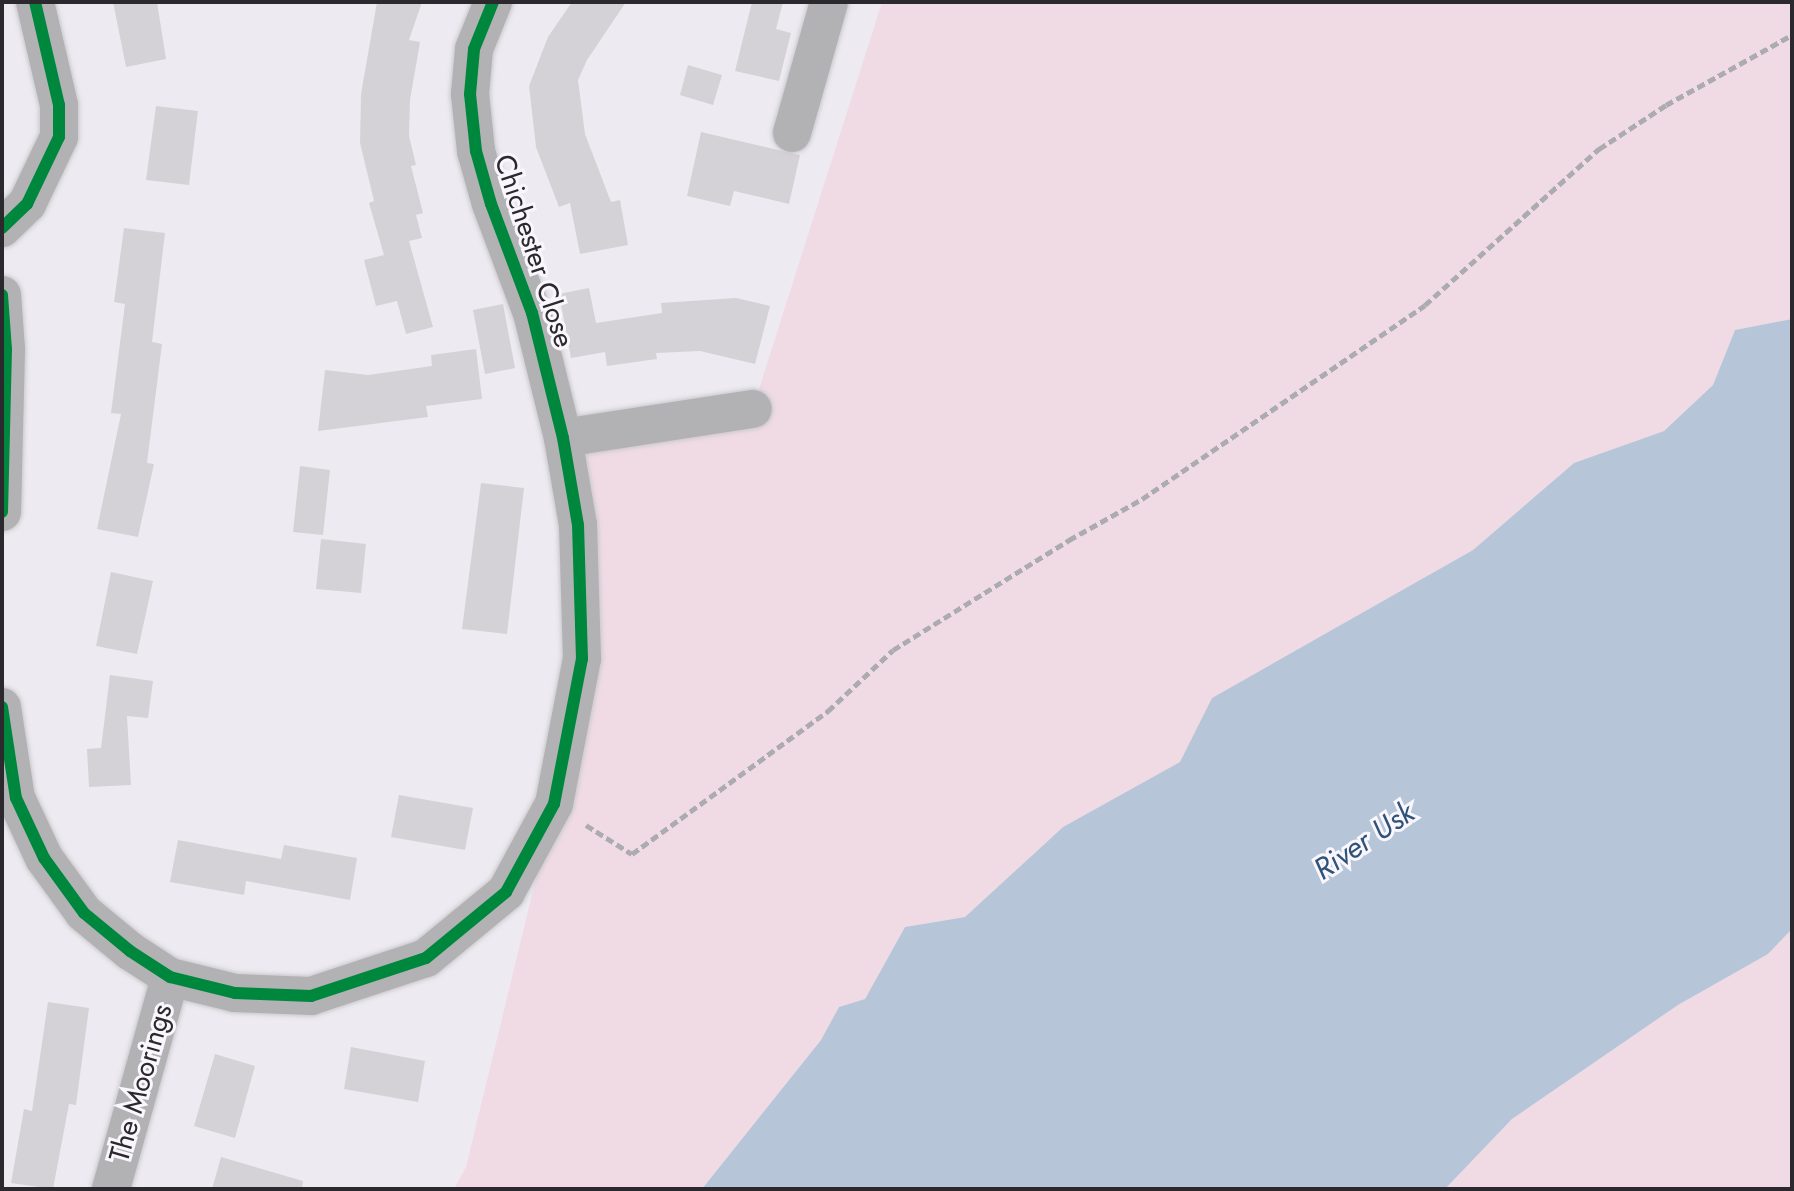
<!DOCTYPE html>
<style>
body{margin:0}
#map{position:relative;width:1794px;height:1191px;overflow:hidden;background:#edebf1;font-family:Jost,sans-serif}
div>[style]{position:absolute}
.green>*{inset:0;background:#f0dbe4}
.water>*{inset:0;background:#b6c6d8}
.building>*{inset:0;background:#d4d2d6}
.path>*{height:5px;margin-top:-2.5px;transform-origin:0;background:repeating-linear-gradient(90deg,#acabaf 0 8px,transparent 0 12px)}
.roads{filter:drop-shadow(0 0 2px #cac9cd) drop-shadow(0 0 2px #cac9cd)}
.minor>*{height:38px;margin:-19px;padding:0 19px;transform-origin:19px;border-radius:19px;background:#b2b2b5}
.cycleway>*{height:12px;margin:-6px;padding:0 6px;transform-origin:6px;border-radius:6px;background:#00873e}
span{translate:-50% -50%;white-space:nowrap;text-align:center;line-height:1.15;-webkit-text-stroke:6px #f9f6fd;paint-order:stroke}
.street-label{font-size:28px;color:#2b292d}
.water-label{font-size:30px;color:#2f5378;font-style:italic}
.frame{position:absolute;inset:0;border:4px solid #2b292d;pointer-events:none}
</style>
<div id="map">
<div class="green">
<i style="clip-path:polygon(882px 2px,1792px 2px,1792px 319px,1735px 330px,1713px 385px,1664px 431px,1574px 463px,1473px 550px,1212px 698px,1181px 762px,1063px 827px,965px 917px,905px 927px,865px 999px,839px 1007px,821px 1040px,702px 1189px,454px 1189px,466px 1167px,554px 804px,582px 659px,563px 438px,753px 408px)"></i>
<i style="clip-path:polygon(1792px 929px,1792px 1189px,1445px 1189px,1512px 1119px,1678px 1005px,1768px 954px)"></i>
</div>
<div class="water">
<i style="clip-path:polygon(1792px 319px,1792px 929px,1768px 954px,1678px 1005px,1512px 1119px,1445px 1189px,702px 1189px,821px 1040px,839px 1007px,865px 999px,905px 927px,965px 917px,1063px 827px,1180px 762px,1212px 698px,1473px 550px,1574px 463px,1664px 431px,1713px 385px,1735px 330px)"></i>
</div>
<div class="building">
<i style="clip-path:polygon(113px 2px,157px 2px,166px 59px,126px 67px)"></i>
<i style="clip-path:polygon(377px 2px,422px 2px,409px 40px,420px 42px,410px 100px,409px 136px,416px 165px,411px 166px,423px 213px,416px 215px,422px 238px,409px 241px,433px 327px,406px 334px,397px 301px,376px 306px,364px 260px,384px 255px,369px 203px,374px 201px,360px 143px,361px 94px)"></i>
<i style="clip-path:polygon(572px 2px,626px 2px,587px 60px,578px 80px,585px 134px,611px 202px,620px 200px,628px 245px,580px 254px,570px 203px,559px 207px,536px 147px,529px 86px,548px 37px)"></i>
<i style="clip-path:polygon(752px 2px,783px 2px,776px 29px,791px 33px,779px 81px,735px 71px)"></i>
<i style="clip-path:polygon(688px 65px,722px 75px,713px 105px,680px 95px)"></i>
<i style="clip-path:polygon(156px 106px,198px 111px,189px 185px,146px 180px)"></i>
<i style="clip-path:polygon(701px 132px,800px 155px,789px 204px,734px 191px,730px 206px,687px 196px)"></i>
<i style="clip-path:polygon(124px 228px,165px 233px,152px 342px,162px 344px,147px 463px,154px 464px,138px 537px,97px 529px,121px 414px,111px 413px,125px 304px,114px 302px)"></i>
<i style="clip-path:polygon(589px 288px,596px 323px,662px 313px,661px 303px,736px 298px,770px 306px,755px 364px,700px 351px,656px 353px,657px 359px,607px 366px,605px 352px,571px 358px,559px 294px)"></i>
<i style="clip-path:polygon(503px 304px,515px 368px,485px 374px,473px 310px)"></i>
<i style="clip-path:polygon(476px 349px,482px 399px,426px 406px,428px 417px,318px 431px,325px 370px,368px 375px,432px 366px,431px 355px)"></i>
<i style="clip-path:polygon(300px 466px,330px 470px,323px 535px,293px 532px)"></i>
<i style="clip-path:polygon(481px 483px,524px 488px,507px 634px,462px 629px)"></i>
<i style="clip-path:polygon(321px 539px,366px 544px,361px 593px,316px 589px)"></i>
<i style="clip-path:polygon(111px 572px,153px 581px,137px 654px,96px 646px)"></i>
<i style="clip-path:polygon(110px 675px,153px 681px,148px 718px,127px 716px,131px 785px,89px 787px,87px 749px,101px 748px)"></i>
<i style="clip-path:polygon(399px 795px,473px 808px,465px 850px,391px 837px)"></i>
<i style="clip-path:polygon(178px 840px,281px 859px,284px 845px,357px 858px,350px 900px,246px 881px,244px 895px,170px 882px)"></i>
<i style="clip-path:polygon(48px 1002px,89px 1008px,76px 1105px,69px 1104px,53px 1189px,11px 1183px,24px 1109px,32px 1111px)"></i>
<i style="clip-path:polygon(351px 1047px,425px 1061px,418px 1102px,344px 1089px)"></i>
<i style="clip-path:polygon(215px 1054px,255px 1066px,235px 1138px,194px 1126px)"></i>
<i style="clip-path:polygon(221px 1157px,303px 1181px,302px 1189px,212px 1189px)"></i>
</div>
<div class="path">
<i style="left:586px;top:825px;width:54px;rotate:32.2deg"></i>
<i style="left:632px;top:854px;width:243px;rotate:-36.1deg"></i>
<i style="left:828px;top:711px;width:89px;rotate:-43.2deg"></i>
<i style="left:893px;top:650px;width:208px;rotate:-32deg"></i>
<i style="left:1069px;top:540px;width:84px;rotate:-29.3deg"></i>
<i style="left:1142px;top:499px;width:343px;rotate:-34.4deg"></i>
<i style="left:1425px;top:305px;width:234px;rotate:-41.9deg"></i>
<i style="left:1599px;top:149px;width:80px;rotate:-33.3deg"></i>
<i style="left:1666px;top:105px;width:144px;rotate:-29.1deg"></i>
</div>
<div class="roads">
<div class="minor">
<i style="left:792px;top:133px;width:136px;rotate:-74.2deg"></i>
<i style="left:2px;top:228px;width:35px;rotate:-44deg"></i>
<i style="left:27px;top:204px;width:74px;rotate:-64.5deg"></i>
<i style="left:59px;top:137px;width:32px;rotate:-90deg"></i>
<i style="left:59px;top:105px;width:106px;rotate:-103.1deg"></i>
<i style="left:2px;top:295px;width:54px;rotate:85.8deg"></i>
<i style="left:6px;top:349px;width:163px;rotate:91.4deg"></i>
<i style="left:563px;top:438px;width:192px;rotate:-8.7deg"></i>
<i style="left:2px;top:707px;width:92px;rotate:81.3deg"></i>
<i style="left:16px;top:798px;width:66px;rotate:65deg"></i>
<i style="left:44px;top:858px;width:68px;rotate:54deg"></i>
<i style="left:84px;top:913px;width:60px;rotate:39.6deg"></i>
<i style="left:130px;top:951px;width:48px;rotate:33deg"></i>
<i style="left:170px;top:977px;width:67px;rotate:13.8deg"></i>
<i style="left:235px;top:993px;width:76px;rotate:2.3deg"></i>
<i style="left:311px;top:996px;width:121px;rotate:-18.3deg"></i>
<i style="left:426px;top:958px;width:104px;rotate:-39.5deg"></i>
<i style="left:506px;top:892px;width:100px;rotate:-61.4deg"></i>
<i style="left:554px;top:804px;width:148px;rotate:-79.1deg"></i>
<i style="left:582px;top:659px;width:134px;rotate:-91.7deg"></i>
<i style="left:578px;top:525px;width:88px;rotate:-99.8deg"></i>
<i style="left:563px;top:438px;width:129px;rotate:-103.9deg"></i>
<i style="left:532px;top:313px;width:116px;rotate:-110.6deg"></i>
<i style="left:491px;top:204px;width:55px;rotate:-105.8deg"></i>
<i style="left:476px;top:151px;width:57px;rotate:-96deg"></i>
<i style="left:470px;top:94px;width:45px;rotate:-84.9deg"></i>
<i style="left:474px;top:49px;width:51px;rotate:-68deg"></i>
<i style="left:111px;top:1189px;width:220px;rotate:-74.4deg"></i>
</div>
</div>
<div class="cycleway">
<i style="left:2px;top:228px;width:35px;rotate:-44deg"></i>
<i style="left:27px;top:204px;width:74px;rotate:-64.5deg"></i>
<i style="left:59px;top:137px;width:32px;rotate:-90deg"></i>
<i style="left:59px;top:105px;width:106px;rotate:-103.1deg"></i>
<i style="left:2px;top:295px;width:54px;rotate:85.8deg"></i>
<i style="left:6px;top:349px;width:163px;rotate:91.4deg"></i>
<i style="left:2px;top:707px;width:92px;rotate:81.3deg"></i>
<i style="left:16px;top:798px;width:66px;rotate:65deg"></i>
<i style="left:44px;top:858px;width:68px;rotate:54deg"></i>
<i style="left:84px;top:913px;width:60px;rotate:39.6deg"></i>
<i style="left:130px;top:951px;width:48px;rotate:33deg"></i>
<i style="left:170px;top:977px;width:67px;rotate:13.8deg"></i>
<i style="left:235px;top:993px;width:76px;rotate:2.3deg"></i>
<i style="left:311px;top:996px;width:121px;rotate:-18.3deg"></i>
<i style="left:426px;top:958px;width:104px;rotate:-39.5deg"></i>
<i style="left:506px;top:892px;width:100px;rotate:-61.4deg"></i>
<i style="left:554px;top:804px;width:148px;rotate:-79.1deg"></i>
<i style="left:582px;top:659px;width:134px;rotate:-91.7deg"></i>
<i style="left:578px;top:525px;width:88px;rotate:-99.8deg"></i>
<i style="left:563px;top:438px;width:129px;rotate:-103.9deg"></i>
<i style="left:532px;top:313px;width:116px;rotate:-110.6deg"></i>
<i style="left:491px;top:204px;width:55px;rotate:-105.8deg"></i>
<i style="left:476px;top:151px;width:57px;rotate:-96deg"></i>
<i style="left:470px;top:94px;width:45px;rotate:-84.9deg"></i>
<i style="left:474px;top:49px;width:51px;rotate:-68deg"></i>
</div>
<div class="street-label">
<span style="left:534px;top:251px;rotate:72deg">Chichester Close</span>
<span style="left:141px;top:1083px;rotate:-74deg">The Moorings</span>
</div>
<div class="water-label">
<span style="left:1364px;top:841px;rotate:-34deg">River Usk</span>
</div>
<div class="frame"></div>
</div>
